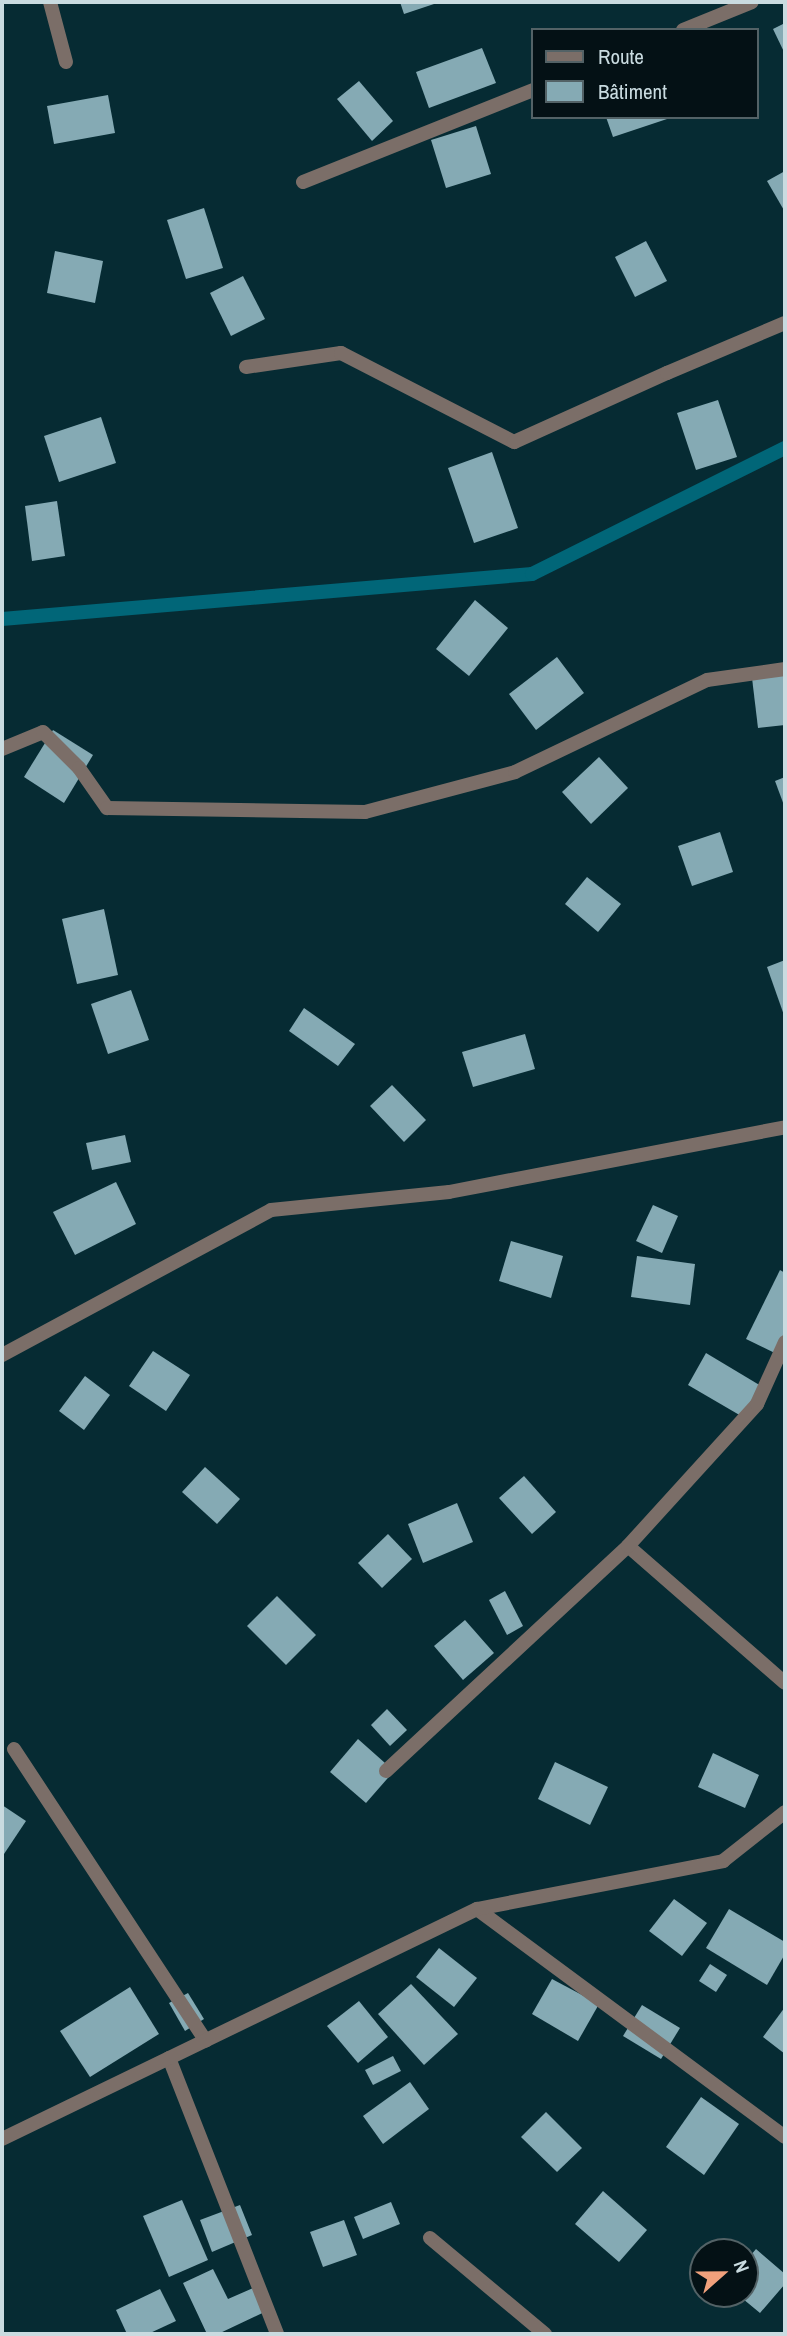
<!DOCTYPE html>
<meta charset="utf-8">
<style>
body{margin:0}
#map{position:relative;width:787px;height:2336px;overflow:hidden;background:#062b33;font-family:"Archivo Narrow",sans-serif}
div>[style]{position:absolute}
.stream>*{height:14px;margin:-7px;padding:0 7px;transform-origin:7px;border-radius:7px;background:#016678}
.building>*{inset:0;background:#85aab4}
.service>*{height:14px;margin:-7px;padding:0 7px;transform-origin:7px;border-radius:7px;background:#7b6e68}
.minor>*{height:14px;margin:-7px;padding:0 7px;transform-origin:7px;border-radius:7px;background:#7b6e68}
span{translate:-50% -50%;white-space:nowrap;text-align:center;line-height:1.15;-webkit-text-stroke:7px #041115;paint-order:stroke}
.frame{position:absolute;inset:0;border:4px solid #c9dbe0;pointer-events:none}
.legend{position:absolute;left:531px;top:28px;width:228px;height:91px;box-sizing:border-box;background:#041115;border:2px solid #536266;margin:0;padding:9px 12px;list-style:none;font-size:21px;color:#c9dbe0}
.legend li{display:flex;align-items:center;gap:14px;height:35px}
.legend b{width:35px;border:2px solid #536266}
.north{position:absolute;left:689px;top:2238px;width:70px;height:70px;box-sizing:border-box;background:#041115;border:2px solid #536266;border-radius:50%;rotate:69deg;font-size:19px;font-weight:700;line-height:28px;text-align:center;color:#c9dbe0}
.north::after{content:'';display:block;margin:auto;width:24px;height:32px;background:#f1a17c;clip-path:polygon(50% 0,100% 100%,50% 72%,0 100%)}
</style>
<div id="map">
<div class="stream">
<i style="left:2px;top:619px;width:532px;rotate:-4.85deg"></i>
<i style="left:532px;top:574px;width:283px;rotate:-26.5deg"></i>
</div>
<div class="building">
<i style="clip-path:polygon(400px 2px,440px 2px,404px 14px)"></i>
<i style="clip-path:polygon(785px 23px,785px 54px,773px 29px)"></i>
<i style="clip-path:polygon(482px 48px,496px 83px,429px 108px,416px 72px)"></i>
<i style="clip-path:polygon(359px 81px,393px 121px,372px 141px,337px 99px)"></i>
<i style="clip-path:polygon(108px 95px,115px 133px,54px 144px,47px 106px)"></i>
<i style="clip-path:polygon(606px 117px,670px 117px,670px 118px,613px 137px)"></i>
<i style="clip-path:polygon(476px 126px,491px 174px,446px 188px,431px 140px)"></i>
<i style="clip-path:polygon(785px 171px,785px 212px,767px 181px)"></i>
<i style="clip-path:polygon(204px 208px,223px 268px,186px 279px,167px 220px)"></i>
<i style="clip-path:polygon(646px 241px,667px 281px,635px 297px,615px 257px)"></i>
<i style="clip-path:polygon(55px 251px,103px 261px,95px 303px,47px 293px)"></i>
<i style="clip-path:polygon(243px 276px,265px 319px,231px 336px,210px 293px)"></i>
<i style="clip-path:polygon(718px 400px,737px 457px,696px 470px,677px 413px)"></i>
<i style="clip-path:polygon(101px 417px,116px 463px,59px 482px,44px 436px)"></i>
<i style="clip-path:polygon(492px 452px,518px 528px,474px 543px,448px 468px)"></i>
<i style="clip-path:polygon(57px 501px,65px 556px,32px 561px,25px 506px)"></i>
<i style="clip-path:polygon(475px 600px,508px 628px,469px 676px,436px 649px)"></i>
<i style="clip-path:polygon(557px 657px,584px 693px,536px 730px,509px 694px)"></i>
<i style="clip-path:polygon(785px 674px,785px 725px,758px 728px,752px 678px)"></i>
<i style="clip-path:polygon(53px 730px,93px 755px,64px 803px,24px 777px)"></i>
<i style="clip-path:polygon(599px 757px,628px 788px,591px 824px,562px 792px)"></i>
<i style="clip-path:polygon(785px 777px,785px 808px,775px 781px)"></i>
<i style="clip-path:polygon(720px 832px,733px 872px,692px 886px,678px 846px)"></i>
<i style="clip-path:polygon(587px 877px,621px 904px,598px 932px,565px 904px)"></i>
<i style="clip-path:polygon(104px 909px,118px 975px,77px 984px,62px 919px)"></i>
<i style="clip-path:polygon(785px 960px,785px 1018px,767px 967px)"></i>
<i style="clip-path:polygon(131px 990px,149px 1040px,108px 1054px,91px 1004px)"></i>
<i style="clip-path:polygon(304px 1008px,355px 1044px,338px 1066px,289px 1031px)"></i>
<i style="clip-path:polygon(525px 1034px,535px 1069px,473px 1087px,462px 1052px)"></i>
<i style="clip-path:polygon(392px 1085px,426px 1120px,404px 1142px,370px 1106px)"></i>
<i style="clip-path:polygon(125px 1135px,131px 1162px,92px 1170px,86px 1143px)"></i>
<i style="clip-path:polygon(116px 1182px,136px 1224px,75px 1255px,53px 1212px)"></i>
<i style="clip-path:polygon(653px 1205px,678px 1216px,662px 1253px,636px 1241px)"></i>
<i style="clip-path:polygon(511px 1241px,563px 1256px,551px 1298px,499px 1281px)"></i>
<i style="clip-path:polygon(637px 1256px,695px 1264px,690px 1305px,631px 1297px)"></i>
<i style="clip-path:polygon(780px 1270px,785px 1273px,785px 1358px,746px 1339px)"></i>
<i style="clip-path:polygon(153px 1351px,190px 1375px,166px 1411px,129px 1386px)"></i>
<i style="clip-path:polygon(706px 1353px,766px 1389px,748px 1420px,688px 1385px)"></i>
<i style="clip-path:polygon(85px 1376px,110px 1395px,84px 1430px,59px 1411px)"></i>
<i style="clip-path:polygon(205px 1467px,240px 1499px,217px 1524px,182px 1492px)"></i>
<i style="clip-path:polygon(524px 1476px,556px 1512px,532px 1534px,499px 1498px)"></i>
<i style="clip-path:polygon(457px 1503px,473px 1542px,423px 1563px,408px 1524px)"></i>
<i style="clip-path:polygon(388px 1534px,412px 1559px,382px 1588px,358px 1563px)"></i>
<i style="clip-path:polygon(505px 1591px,523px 1626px,507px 1635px,489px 1600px)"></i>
<i style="clip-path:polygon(277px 1596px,316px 1635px,286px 1665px,247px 1626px)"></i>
<i style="clip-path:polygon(465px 1620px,494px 1653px,463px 1680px,434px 1646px)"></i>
<i style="clip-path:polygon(387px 1709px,407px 1730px,390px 1746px,371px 1725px)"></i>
<i style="clip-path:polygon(358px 1739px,394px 1771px,366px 1803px,330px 1772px)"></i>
<i style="clip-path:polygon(713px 1753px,759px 1775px,745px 1808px,698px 1787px)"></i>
<i style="clip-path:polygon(555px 1762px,608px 1787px,590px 1825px,538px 1799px)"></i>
<i style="clip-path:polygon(2px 1805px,26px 1821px,2px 1857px)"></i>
<i style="clip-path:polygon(674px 1899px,707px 1923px,682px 1956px,649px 1931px)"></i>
<i style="clip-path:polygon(729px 1909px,785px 1942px,785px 1954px,767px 1985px,706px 1948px)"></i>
<i style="clip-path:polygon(439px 1948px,477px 1978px,454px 2007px,416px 1977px)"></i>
<i style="clip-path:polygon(710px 1964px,727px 1975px,716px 1992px,699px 1981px)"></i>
<i style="clip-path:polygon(552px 1979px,599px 2004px,578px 2041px,532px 2014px)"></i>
<i style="clip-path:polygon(411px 1984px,458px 2034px,424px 2065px,378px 2014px)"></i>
<i style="clip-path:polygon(130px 1987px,159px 2034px,90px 2077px,60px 2031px)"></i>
<i style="clip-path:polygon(188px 1993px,204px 2019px,185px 2031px,169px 2003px)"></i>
<i style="clip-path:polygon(359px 2001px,388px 2037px,358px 2063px,327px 2026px)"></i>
<i style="clip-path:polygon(642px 2005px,680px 2028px,661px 2059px,623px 2036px)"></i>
<i style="clip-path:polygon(785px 2007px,785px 2054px,763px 2037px)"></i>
<i style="clip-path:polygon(393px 2056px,401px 2071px,373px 2085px,365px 2070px)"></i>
<i style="clip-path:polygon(410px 2082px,429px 2109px,383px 2144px,363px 2116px)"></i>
<i style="clip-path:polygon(701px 2097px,739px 2124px,704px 2175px,666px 2147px)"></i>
<i style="clip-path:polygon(546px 2112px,582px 2148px,557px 2172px,521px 2137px)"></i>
<i style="clip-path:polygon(603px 2191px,647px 2230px,619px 2262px,575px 2224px)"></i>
<i style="clip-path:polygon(182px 2200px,208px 2260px,169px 2277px,143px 2216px)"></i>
<i style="clip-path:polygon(391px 2202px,400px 2224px,363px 2239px,354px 2217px)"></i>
<i style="clip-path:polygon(240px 2205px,252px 2235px,212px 2252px,200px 2220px)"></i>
<i style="clip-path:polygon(344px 2220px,357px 2255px,323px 2267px,310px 2232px)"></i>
<i style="clip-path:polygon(756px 2249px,785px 2274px,785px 2284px,760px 2313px,737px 2294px,745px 2294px,745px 2262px)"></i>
<i style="clip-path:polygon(213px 2269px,228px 2299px,262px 2284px,273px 2308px,218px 2334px,207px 2334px,183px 2283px)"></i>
<i style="clip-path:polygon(160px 2289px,176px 2321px,148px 2334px,127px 2334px,116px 2310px)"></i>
</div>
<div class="service">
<i style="left:50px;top:2px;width:62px;rotate:75.1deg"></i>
<i style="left:246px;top:367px;width:96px;rotate:-8.4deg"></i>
<i style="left:341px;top:353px;width:195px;rotate:27.2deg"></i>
<i style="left:514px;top:442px;width:168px;rotate:-24.3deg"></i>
<i style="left:2px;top:749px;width:44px;rotate:-22.5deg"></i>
<i style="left:43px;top:732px;width:51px;rotate:45deg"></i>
<i style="left:79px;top:768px;width:49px;rotate:55deg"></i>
<i style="left:107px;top:808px;width:258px;rotate:0.9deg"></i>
<i style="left:365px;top:812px;width:155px;rotate:-14.9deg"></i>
<i style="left:515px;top:772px;width:213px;rotate:-25.6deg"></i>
<i style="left:707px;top:680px;width:79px;rotate:-8deg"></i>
<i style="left:14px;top:1749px;width:349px;rotate:56.7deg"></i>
</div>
<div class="minor">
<i style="left:683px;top:30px;width:74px;rotate:-22.1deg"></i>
<i style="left:303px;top:182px;width:248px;rotate:-21.8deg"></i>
<i style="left:667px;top:373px;width:128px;rotate:-23deg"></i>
<i style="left:2px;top:1355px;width:306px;rotate:-28.3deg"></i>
<i style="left:271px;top:1210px;width:179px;rotate:-5.8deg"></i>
<i style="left:449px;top:1192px;width:342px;rotate:-10.9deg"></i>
<i style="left:628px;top:1546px;width:208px;rotate:41.1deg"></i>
<i style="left:386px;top:1771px;width:330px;rotate:-42.9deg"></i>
<i style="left:628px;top:1546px;width:192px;rotate:-47.7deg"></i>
<i style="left:757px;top:1404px;width:68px;rotate:-65.7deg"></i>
<i style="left:477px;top:1909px;width:383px;rotate:36.5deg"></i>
<i style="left:169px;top:2058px;width:296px;rotate:68.6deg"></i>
<i style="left:2px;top:2139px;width:528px;rotate:-25.84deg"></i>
<i style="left:477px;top:1909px;width:251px;rotate:-11deg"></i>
<i style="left:723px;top:1861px;width:79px;rotate:-38.3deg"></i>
<i style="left:430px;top:2238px;width:150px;rotate:39.9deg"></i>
</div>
<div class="frame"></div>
<ul class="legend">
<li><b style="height:9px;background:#7b6e68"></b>Route</li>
<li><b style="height:19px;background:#85aab4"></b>Bâtiment</li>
</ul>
<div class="north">N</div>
</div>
